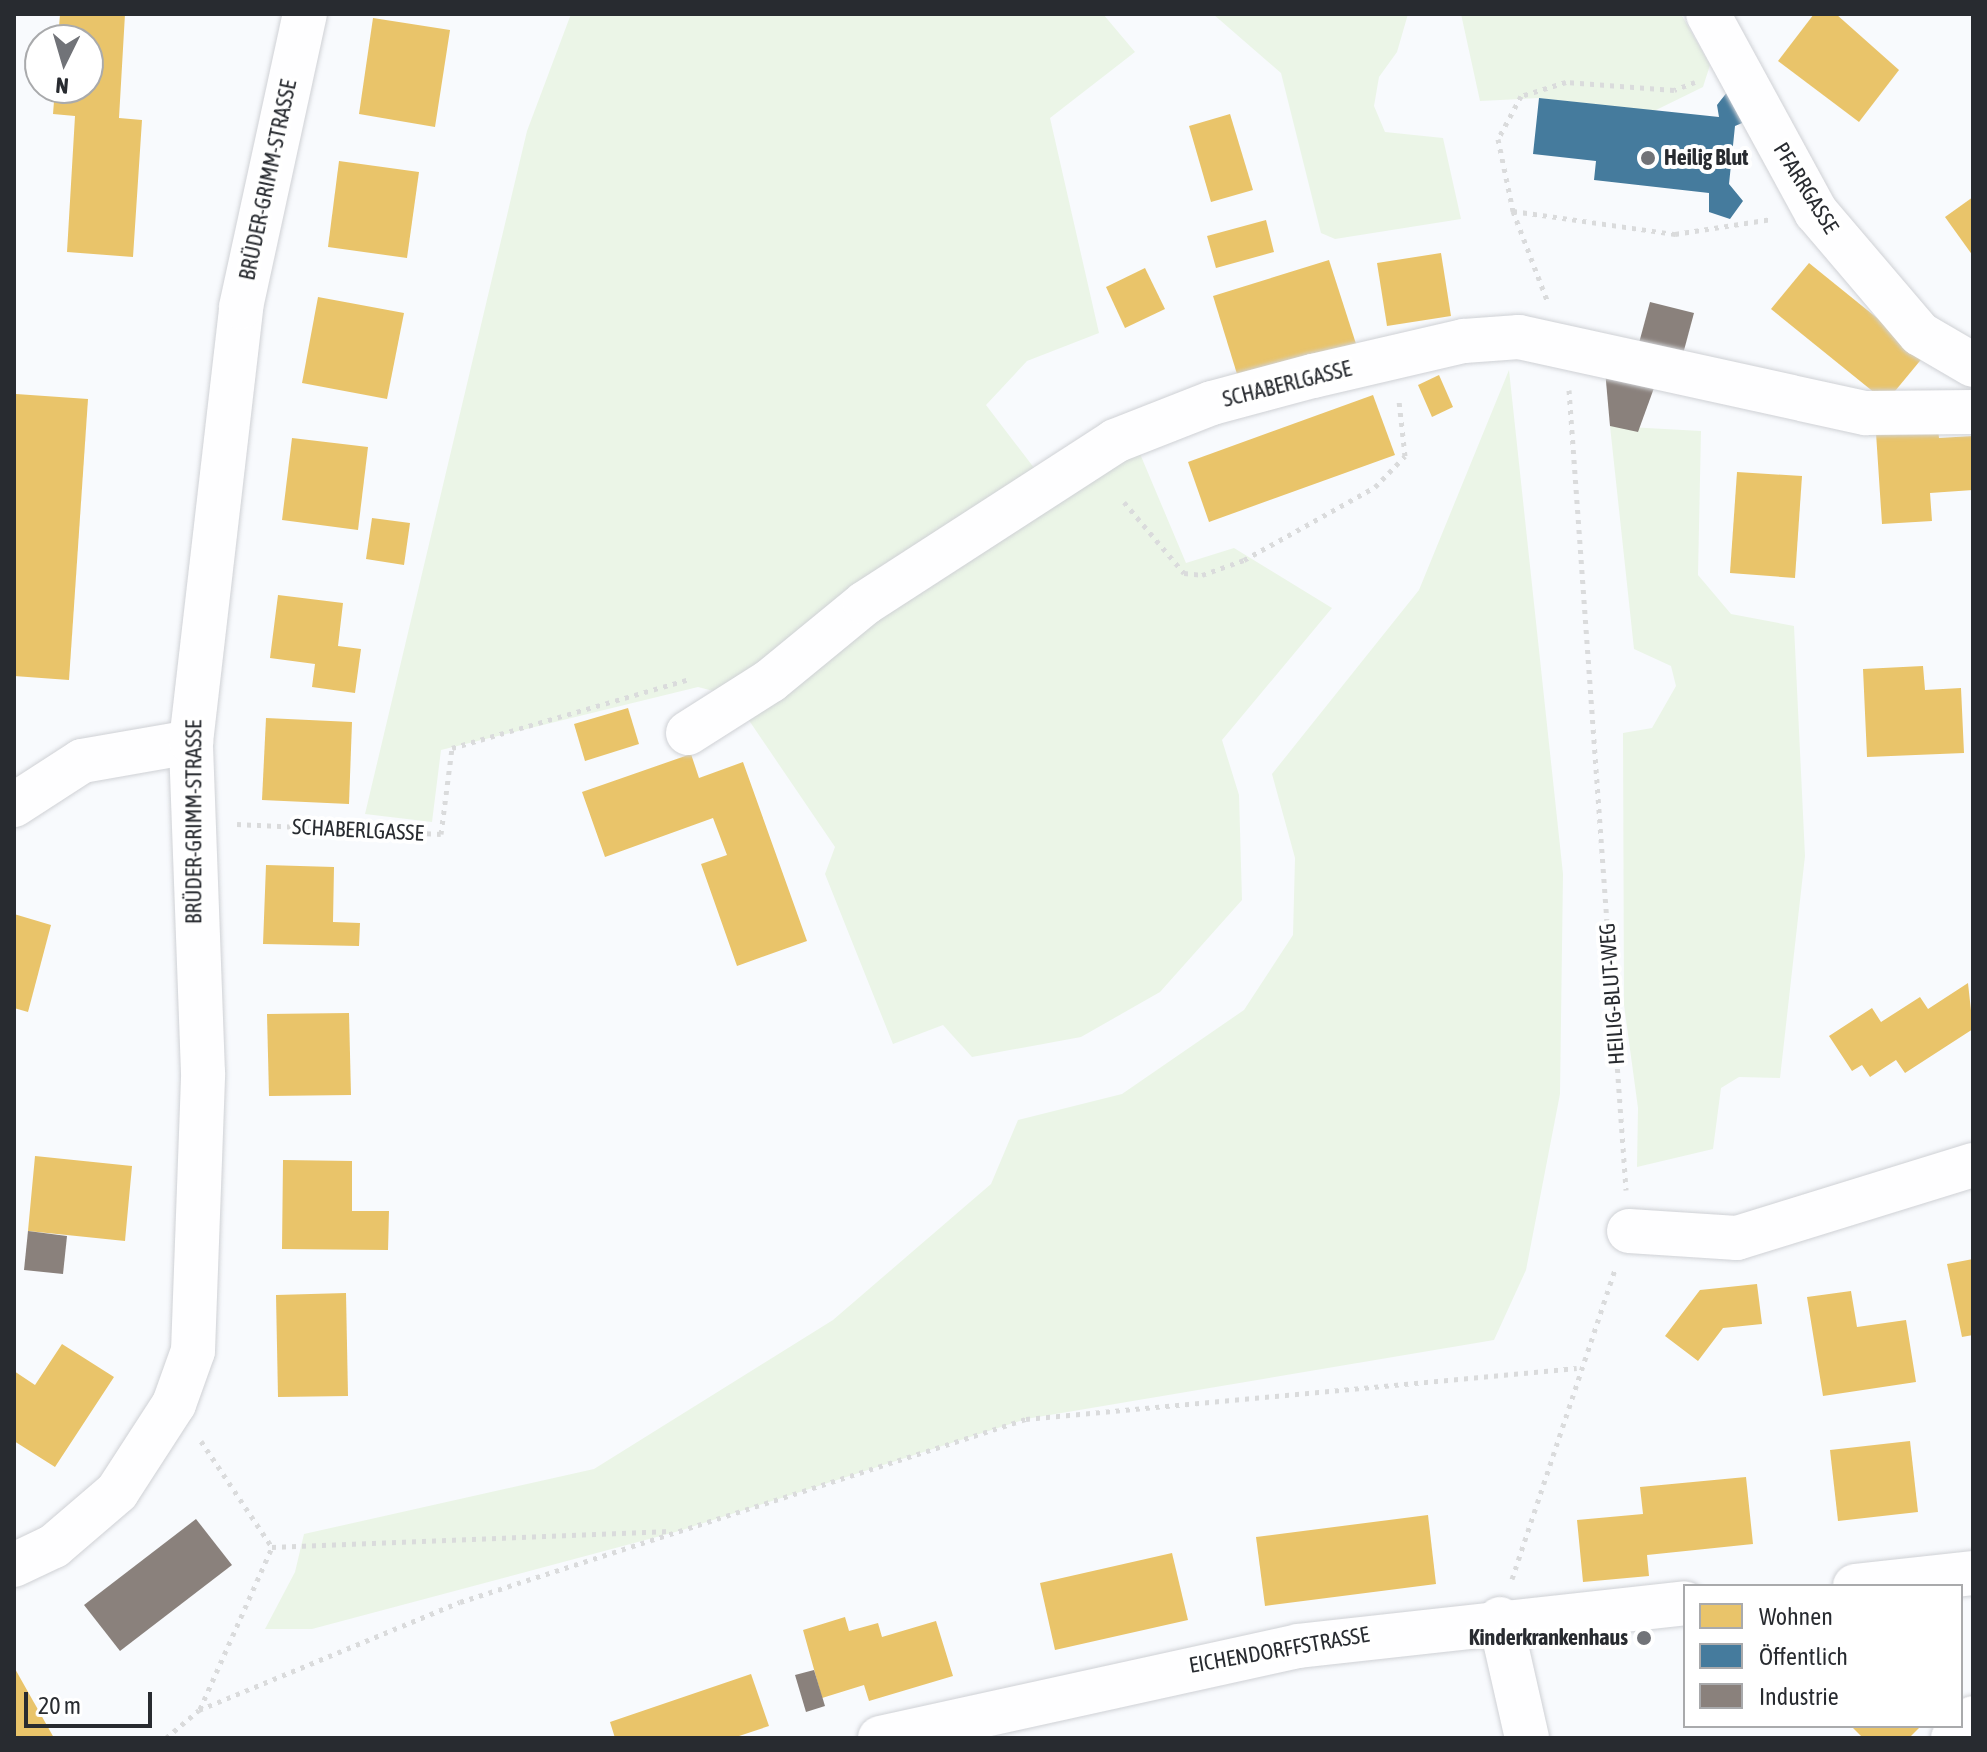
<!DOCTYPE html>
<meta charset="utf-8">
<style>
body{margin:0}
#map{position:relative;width:1987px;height:1752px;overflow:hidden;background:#f8fafd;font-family:"Asap Condensed",sans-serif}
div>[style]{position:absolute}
.green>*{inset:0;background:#ebf5e7}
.homes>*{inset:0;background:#e9c46a}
.public>*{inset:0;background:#457b9d}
.industry>*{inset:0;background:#8a817c}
.path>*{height:5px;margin-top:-2.5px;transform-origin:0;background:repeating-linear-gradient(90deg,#dadbdc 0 4px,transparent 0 10px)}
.roads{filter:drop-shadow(0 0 2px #cfd1d5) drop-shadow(0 0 2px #cfd1d5)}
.minor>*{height:44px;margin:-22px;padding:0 22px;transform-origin:22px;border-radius:22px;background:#fefeff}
.dots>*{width:22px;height:22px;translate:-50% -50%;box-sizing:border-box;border:4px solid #fff;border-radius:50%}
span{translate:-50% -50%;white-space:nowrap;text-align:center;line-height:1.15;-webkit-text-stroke:8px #fff;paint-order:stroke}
.poi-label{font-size:22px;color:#282b30;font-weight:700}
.left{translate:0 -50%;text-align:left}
.right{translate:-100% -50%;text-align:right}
.street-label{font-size:22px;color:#282b30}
.frame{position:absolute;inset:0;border:16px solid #282b30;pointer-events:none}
.legend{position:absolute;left:1683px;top:1584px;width:280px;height:144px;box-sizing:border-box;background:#fff;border:2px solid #a9aaac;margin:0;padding:10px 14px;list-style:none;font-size:24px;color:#282b30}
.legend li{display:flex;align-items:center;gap:16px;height:40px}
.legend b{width:40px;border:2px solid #a9aaac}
.north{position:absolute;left:24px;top:24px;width:80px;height:80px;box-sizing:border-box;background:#fff;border:2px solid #a9aaac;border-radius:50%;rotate:185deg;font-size:22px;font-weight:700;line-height:32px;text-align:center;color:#282b30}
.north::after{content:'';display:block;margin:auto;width:28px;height:36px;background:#717378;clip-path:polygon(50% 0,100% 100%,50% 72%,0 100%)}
.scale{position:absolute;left:24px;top:1692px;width:128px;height:36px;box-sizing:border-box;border:4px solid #282b30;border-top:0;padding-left:10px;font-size:24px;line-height:28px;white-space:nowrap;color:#282b30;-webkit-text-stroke:6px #fff;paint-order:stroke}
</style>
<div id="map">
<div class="green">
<i style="clip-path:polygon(571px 14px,1103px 14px,1135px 52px,1050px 118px,1099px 333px,1027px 361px,986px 405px,1041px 477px,729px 695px,698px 687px,441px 750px,432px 822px,365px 814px,527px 131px)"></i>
<i style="clip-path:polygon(1213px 14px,1408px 14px,1397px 52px,1379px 77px,1374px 106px,1385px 132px,1443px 138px,1461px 219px,1335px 239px,1321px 233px,1281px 73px)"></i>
<i style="clip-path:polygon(1461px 14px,1681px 14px,1710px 65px,1703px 87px,1654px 111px,1539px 98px,1480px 101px)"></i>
<i style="clip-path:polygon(1509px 370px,1563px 874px,1560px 1094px,1526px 1270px,1494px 1340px,1026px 1419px,679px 1531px,312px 1629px,265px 1629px,295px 1572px,304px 1534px,594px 1469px,833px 1320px,991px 1184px,1018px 1120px,1122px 1094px,1244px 1010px,1293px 935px,1295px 858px,1272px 774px,1419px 590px)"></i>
<i style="clip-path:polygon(1610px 426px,1701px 431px,1698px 575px,1731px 614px,1794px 626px,1805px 856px,1780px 1078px,1739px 1077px,1721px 1088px,1713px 1149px,1637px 1167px,1638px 1108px,1624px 1005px,1623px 733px,1652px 728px,1676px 686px,1671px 666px,1634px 649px)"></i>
<i style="clip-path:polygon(1138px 449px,1186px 563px,1234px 548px,1332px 608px,1222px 740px,1239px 795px,1242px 900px,1160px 992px,1081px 1037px,972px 1057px,943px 1025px,893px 1044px,825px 874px,835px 847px,746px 716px,910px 596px)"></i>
</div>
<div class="homes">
<i style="clip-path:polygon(60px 14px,125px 14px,119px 118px,142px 120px,133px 257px,67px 252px,75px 116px,53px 114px,55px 88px,88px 88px,88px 40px,58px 40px)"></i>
<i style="clip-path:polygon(1814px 14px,1836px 14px,1899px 70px,1859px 122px,1778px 61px)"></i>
<i style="clip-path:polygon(373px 18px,450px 30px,435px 127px,359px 114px)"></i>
<i style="clip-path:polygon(1230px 114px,1253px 190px,1211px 202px,1189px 126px)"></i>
<i style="clip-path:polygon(339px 161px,419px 172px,407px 258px,328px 247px)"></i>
<i style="clip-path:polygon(1973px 197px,1973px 256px,1945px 217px)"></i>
<i style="clip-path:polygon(1266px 220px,1274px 252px,1216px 268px,1207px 236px)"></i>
<i style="clip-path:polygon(1441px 253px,1451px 316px,1387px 326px,1377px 263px)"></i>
<i style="clip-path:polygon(1329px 260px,1358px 350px,1241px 387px,1213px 296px)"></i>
<i style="clip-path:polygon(1809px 263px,1924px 356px,1886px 402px,1771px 309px)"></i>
<i style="clip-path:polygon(1145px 268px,1165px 309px,1125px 328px,1106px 287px)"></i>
<i style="clip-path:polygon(318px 297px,404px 313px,387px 399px,302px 383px)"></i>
<i style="clip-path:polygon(1439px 375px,1453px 407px,1432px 417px,1418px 385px)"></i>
<i style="clip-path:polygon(16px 394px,88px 399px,69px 680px,14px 676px)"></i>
<i style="clip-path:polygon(1373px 395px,1395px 455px,1209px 522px,1188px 462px)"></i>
<i style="clip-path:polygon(1938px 429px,1939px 438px,1973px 436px,1973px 490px,1930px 493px,1932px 521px,1882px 524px,1876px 433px)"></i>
<i style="clip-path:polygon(292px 438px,368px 447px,358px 530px,282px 520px)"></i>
<i style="clip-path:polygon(1737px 472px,1802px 476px,1795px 578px,1730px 573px)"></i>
<i style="clip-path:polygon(372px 518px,410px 523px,404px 565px,366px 559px)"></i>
<i style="clip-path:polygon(278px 595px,343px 603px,338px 646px,361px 649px,355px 693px,312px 687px,315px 664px,270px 658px)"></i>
<i style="clip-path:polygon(1923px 666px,1925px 690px,1961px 688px,1964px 753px,1867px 757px,1863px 669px)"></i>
<i style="clip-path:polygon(628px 708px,639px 744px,585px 761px,574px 724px)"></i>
<i style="clip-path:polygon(266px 718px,352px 722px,349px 804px,262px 800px)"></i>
<i style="clip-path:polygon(691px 754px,699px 778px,743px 762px,807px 941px,737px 966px,701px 864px,727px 855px,713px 818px,605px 857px,582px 792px)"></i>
<i style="clip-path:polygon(266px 865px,334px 867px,333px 922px,360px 923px,359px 946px,263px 944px)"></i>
<i style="clip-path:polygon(14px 914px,51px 925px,28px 1012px,14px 1008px)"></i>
<i style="clip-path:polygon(1968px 983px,1973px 1029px,1905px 1073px,1896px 1060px,1870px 1077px,1862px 1065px,1852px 1071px,1829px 1036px,1872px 1008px,1881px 1022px,1920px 997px,1928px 1009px)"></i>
<i style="clip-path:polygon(349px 1013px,351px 1095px,269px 1096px,267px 1014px)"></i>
<i style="clip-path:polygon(35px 1156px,132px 1166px,125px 1241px,28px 1231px)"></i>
<i style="clip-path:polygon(283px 1160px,352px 1161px,352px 1211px,389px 1211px,388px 1250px,282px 1249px)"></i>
<i style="clip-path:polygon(1973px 1259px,1973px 1335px,1962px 1337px,1947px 1264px)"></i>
<i style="clip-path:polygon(1757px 1284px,1762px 1324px,1723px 1328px,1698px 1361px,1665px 1336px,1700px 1290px)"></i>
<i style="clip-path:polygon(1851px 1291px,1857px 1327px,1906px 1320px,1916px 1382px,1823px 1396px,1807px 1297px)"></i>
<i style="clip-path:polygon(346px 1293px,348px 1396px,278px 1397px,276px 1295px)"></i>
<i style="clip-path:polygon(62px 1344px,114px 1377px,55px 1467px,14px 1441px,14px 1371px,35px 1385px)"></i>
<i style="clip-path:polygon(1910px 1441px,1918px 1512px,1838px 1521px,1830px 1450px)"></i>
<i style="clip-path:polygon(1746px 1477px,1753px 1544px,1647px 1555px,1649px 1576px,1583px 1582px,1577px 1520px,1643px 1514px,1640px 1487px)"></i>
<i style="clip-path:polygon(1428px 1515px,1436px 1584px,1265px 1606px,1256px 1537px)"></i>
<i style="clip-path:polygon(1172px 1553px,1188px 1620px,1055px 1650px,1040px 1583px)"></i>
<i style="clip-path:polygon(845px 1617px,849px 1631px,878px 1623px,882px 1637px,936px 1621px,953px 1676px,869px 1701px,864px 1685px,822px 1698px,803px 1630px)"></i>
<i style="clip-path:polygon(14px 1667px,54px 1738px,14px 1738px)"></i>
<i style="clip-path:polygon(751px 1674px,769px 1726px,733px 1738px,615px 1738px,610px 1722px)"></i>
<i style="clip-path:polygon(1851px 1726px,1921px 1726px,1909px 1738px,1863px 1738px)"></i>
</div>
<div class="public">
<i style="clip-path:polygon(1728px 91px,1747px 121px,1735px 126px,1729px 184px,1743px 201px,1730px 219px,1709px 212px,1709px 193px,1594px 180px,1596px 161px,1533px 154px,1539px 98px,1719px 117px,1717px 105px)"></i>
</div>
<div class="industry">
<i style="clip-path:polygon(1650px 302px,1694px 313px,1683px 354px,1639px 343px)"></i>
<i style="clip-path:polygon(1605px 370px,1654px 388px,1638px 432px,1610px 426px)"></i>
<i style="clip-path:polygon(28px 1231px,67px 1236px,63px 1274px,24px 1270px)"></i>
<i style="clip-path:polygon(196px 1519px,232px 1565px,120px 1651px,84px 1605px)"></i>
<i style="clip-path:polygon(814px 1670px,825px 1706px,806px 1712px,795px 1675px)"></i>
</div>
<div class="path">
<i style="left:1695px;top:82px;width:22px;rotate:159deg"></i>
<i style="left:1674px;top:90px;width:108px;rotate:-175.8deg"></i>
<i style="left:1566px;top:82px;width:47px;rotate:162.7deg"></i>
<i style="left:1521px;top:96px;width:49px;rotate:118.1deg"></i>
<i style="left:1498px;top:139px;width:74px;rotate:78.2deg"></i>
<i style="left:1513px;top:211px;width:164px;rotate:8.1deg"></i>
<i style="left:1675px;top:234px;width:98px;rotate:-8.8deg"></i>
<i style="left:1513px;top:211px;width:95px;rotate:69.1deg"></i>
<i style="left:1569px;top:390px;width:802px;rotate:85.92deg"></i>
<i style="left:1124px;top:502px;width:93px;rotate:49.8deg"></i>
<i style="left:1184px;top:573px;width:18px;rotate:6deg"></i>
<i style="left:1202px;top:575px;width:45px;rotate:-19.7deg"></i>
<i style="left:1244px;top:560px;width:150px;rotate:-29.1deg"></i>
<i style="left:1375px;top:487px;width:43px;rotate:-45.9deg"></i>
<i style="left:1405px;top:456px;width:55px;rotate:-96.2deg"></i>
<i style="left:237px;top:824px;width:204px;rotate:2.8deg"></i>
<i style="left:441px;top:834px;width:87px;rotate:-82.7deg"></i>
<i style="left:452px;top:748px;width:247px;rotate:-16.2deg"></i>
<i style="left:201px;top:1441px;width:128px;rotate:56.2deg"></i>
<i style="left:272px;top:1547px;width:399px;rotate:-2.3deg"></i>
<i style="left:1512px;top:1579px;width:327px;rotate:-71.6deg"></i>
<i style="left:200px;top:1709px;width:177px;rotate:-66deg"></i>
<i style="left:166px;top:1738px;width:43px;rotate:-40.3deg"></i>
<i style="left:199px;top:1710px;width:282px;rotate:-22.5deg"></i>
<i style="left:460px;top:1602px;width:595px;rotate:-17.92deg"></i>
<i style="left:1026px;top:1419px;width:553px;rotate:-5.29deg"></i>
</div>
<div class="roads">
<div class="minor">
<i style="left:1708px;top:14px;width:226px;rotate:61.4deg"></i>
<i style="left:1816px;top:212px;width:160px;rotate:49.6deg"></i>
<i style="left:1920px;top:334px;width:61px;rotate:30.3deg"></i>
<i style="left:688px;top:733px;width:97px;rotate:-32.4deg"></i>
<i style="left:770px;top:681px;width:123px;rotate:-39.4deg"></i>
<i style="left:865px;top:603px;width:298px;rotate:-32.9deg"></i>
<i style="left:1115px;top:441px;width:104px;rotate:-21.4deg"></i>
<i style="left:1212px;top:403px;width:105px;rotate:-15deg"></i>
<i style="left:1313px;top:376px;width:155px;rotate:-13.1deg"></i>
<i style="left:1464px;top:341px;width:55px;rotate:-4.2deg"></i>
<i style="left:1519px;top:337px;width:355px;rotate:12.4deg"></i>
<i style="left:1866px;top:413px;width:107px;rotate:-0.5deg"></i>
<i style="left:14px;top:805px;width:81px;rotate:-32.9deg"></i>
<i style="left:82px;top:761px;width:111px;rotate:-9.9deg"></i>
<i style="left:1629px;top:1231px;width:108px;rotate:3.7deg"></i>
<i style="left:1737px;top:1238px;width:247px;rotate:-17.2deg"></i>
<i style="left:14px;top:1565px;width:44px;rotate:-25.4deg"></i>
<i style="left:54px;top:1546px;width:83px;rotate:-40.6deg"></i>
<i style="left:117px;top:1492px;width:105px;rotate:-57.1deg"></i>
<i style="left:174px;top:1404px;width:56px;rotate:-70.3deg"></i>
<i style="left:193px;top:1351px;width:278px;rotate:-87.9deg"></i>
<i style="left:203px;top:1073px;width:331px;rotate:-92.1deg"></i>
<i style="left:191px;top:742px;width:438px;rotate:-83.4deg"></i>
<i style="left:241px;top:307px;width:300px;rotate:-77.7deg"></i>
<i style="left:1855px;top:1586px;width:119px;rotate:-6.3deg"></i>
<i style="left:1500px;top:1619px;width:122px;rotate:77.2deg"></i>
<i style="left:880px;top:1738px;width:428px;rotate:-12.4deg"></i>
<i style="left:1298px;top:1646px;width:389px;rotate:-6.3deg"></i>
<i style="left:1953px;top:1738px;width:28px;rotate:-45deg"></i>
</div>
</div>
<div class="dots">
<i style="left:1648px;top:158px;background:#717378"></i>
<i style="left:1644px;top:1638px;background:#717378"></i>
</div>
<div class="poi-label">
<span class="left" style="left:1664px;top:158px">Heilig Blut</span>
<span class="right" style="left:1628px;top:1638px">Kinderkrankenhaus</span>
</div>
<div class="street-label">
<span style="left:268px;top:180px;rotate:-78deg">BRÜDER-GRIMM-STRASSE</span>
<span style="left:1806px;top:188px;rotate:58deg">PFARRGASSE</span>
<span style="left:1287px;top:384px;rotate:-14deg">SCHABERLGASSE</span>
<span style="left:194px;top:822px;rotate:-90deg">BRÜDER-GRIMM-STRASSE</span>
<span style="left:358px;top:830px;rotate:3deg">SCHABERLGASSE</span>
<span style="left:1612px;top:994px;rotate:-94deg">HEILIG-BLUT-WEG</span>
<span style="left:1279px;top:1650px;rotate:-10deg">EICHENDORFFSTRASSE</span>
</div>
<div class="frame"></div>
<ul class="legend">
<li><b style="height:22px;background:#e9c46a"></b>Wohnen</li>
<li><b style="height:22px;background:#457b9d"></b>Öffentlich</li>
<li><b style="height:22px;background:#8a817c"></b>Industrie</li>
</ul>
<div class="north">N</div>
<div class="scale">20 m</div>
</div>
